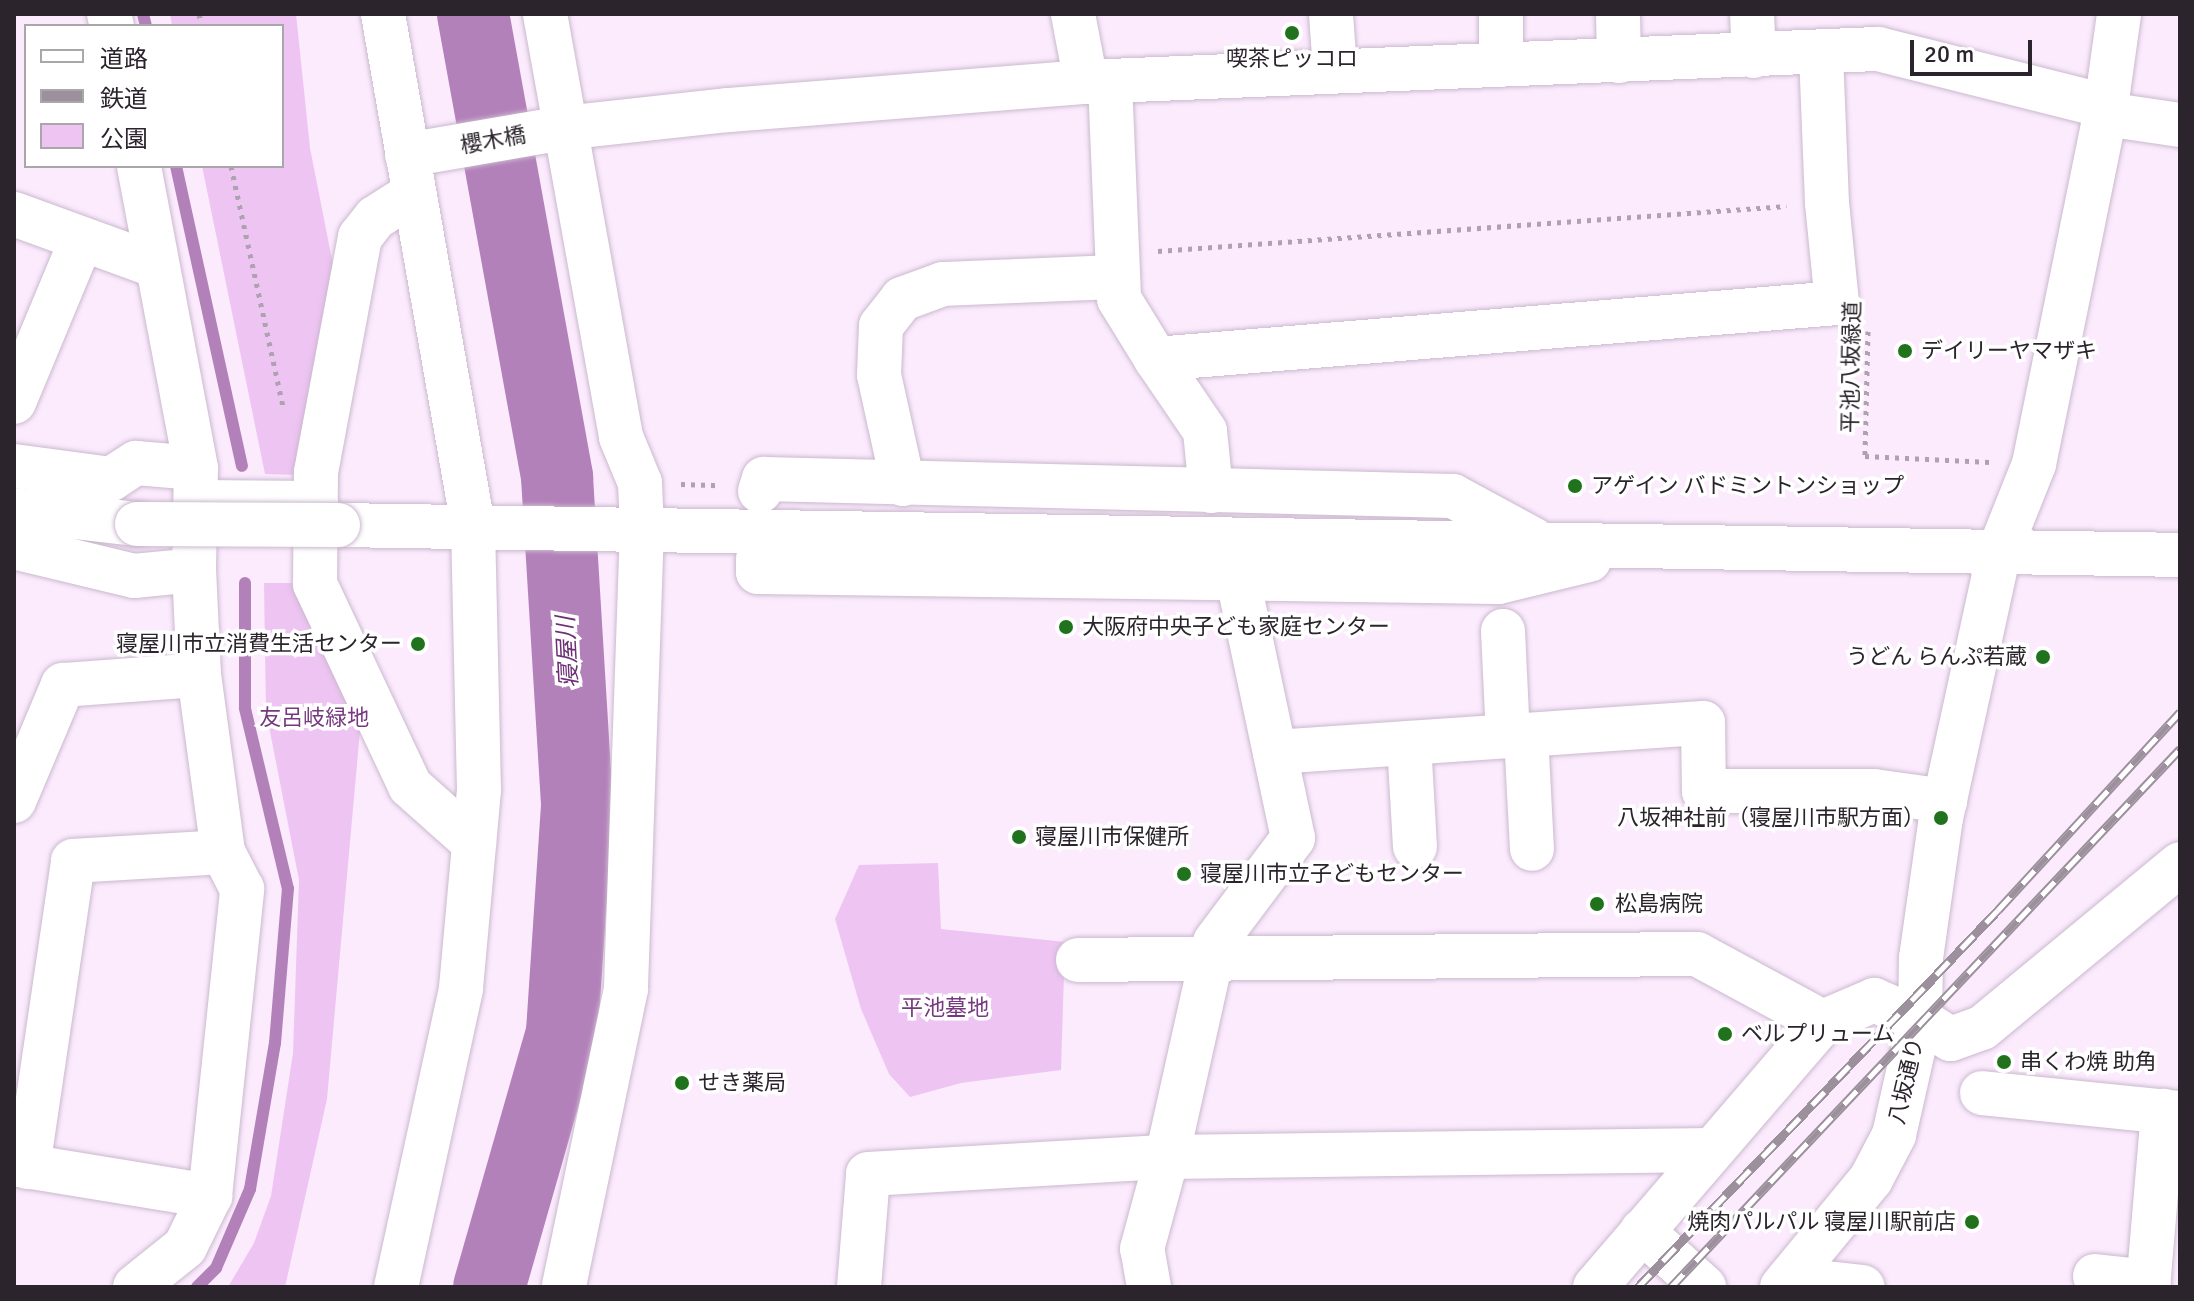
<!DOCTYPE html>
<meta charset="utf-8">
<style>
body{margin:0}
#map{position:relative;width:2194px;height:1301px;overflow:hidden;background:#fbebfd;font-family:Signika,"Noto Sans JP",sans-serif}
div>[style]{position:absolute}
.green>*{inset:0;background:#edc4f2}
.stream>*{height:12px;margin:-6px;padding:0 6px;transform-origin:6px;border-radius:6px;background:#b381ba}
.river>*{height:72px;margin:-36px;padding:0 36px;transform-origin:36px;border-radius:36px;background:#b381ba}
.path>*{height:5px;margin-top:-2.5px;transform-origin:0;background:repeating-linear-gradient(90deg,#afa2b0 0 4px,transparent 0 10px)}
.roads{filter:drop-shadow(0 0 2px #cbb8ce) drop-shadow(0 0 2px #cbb8ce)}
.minor>*{height:44px;margin:-22px;padding:0 22px;transform-origin:22px;border-radius:22px;background:#fff}
.rail>*{height:9px;margin-top:-4.5px;transform-origin:0;background:repeating-linear-gradient(90deg,#fff 0 18px,#9c909d 0 36px);box-sizing:border-box;border-block:2px solid #9c909d}
.bridges{filter:drop-shadow(0 0 2px #cbb8ce) drop-shadow(0 0 2px #cbb8ce)}
.minor-bridge>*{height:44px;margin:-22px;padding:0 22px;transform-origin:22px;border-radius:22px;background:#fff}
.dots>*{width:22px;height:22px;translate:-50% -50%;box-sizing:border-box;border:4px solid #fff;border-radius:50%}
span{translate:-50% -50%;white-space:nowrap;text-align:center;line-height:1.15;-webkit-text-stroke:7px #fff;paint-order:stroke}
.poi-label{font-size:22px;color:#2b242c}
.left{translate:0 -50%;text-align:left}
.right{translate:-100% -50%;text-align:right}
.street-label{font-size:22px;color:#2b242c}
.park-label{font-size:22px;color:#76397f}
.water-label{font-size:24px;color:#6d3076;font-style:italic}
.frame{position:absolute;inset:0;border:16px solid #2b242c;pointer-events:none}
.legend{position:absolute;left:24px;top:24px;width:260px;height:144px;box-sizing:border-box;background:#fff;border:2px solid #aaa7ab;margin:0;padding:10px 14px;list-style:none;font-size:24px;color:#2b242c}
.legend li{display:flex;align-items:center;gap:16px;height:40px}
.legend b{width:40px;border:2px solid #aaa7ab}
.scale{position:absolute;left:1910px;top:40px;width:122px;height:36px;box-sizing:border-box;border:4px solid #2b242c;border-top:0;padding-left:10px;font-size:24px;line-height:28px;white-space:nowrap;color:#2b242c;-webkit-text-stroke:6px #fff;paint-order:stroke}
</style>
<div id="map">
<div class="green">
<i style="clip-path:polygon(170px 14px,296px 14px,310px 148px,338px 290px,300px 475px,265px 474px,202px 166px,282px 166px,282px 26px,172px 26px)"></i>
<i style="clip-path:polygon(264px 583px,307px 583px,362px 708px,327px 1099px,285px 1287px,228px 1287px,254px 1243px,271px 1196px,293px 1053px,299px 880px,266px 711px)"></i>
<i style="clip-path:polygon(938px 863px,941px 929px,1065px 942px,1061px 1070px,961px 1083px,910px 1097px,889px 1074px,861px 1009px,835px 919px,859px 865px)"></i>
</div>
<div class="stream">
<i style="left:143px;top:14px;width:12px;rotate:76deg"></i>
<i style="left:176px;top:166px;width:307px;rotate:77.6deg"></i>
<i style="left:197px;top:1287px;width:27px;rotate:-45deg"></i>
<i style="left:216px;top:1268px;width:86px;rotate:-66.7deg"></i>
<i style="left:250px;top:1189px;width:148px;rotate:-80.3deg"></i>
<i style="left:275px;top:1043px;width:155px;rotate:-85.2deg"></i>
<i style="left:288px;top:889px;width:186px;rotate:-103.4deg"></i>
<i style="left:245px;top:708px;width:125px;rotate:-90deg"></i>
</div>
<div class="river">
<i style="left:473px;top:14px;width:471px;rotate:79.7deg"></i>
<i style="left:557px;top:477px;width:330px;rotate:86.5deg"></i>
<i style="left:577px;top:806px;width:227px;rotate:93.8deg"></i>
<i style="left:562px;top:1033px;width:264px;rotate:106deg"></i>
</div>
<div class="path">
<i style="left:199px;top:14px;width:12px;rotate:76deg"></i>
<i style="left:231px;top:166px;width:246px;rotate:77.8deg"></i>
<i style="left:1158px;top:251px;width:630px;rotate:-4.1deg"></i>
<i style="left:1868px;top:331px;width:125px;rotate:91.4deg"></i>
<i style="left:1865px;top:456px;width:125px;rotate:2.7deg"></i>
<i style="left:681px;top:484px;width:38px;rotate:2deg"></i>
</div>
<div class="roads">
<div class="minor">
<i style="left:109px;top:14px;width:12px;rotate:76deg"></i>
<i style="left:383px;top:14px;width:520px;rotate:80.03deg"></i>
<i style="left:473px;top:526px;width:264px;rotate:88.7deg"></i>
<i style="left:479px;top:790px;width:200px;rotate:95.2deg"></i>
<i style="left:461px;top:989px;width:305px;rotate:102.3deg"></i>
<i style="left:545px;top:14px;width:430px;rotate:79.8deg"></i>
<i style="left:621px;top:437px;width:50px;rotate:67.6deg"></i>
<i style="left:640px;top:483px;width:45px;rotate:87.5deg"></i>
<i style="left:642px;top:528px;width:461px;rotate:92deg"></i>
<i style="left:626px;top:989px;width:304px;rotate:101.8deg"></i>
<i style="left:1073px;top:14px;width:69px;rotate:79.2deg"></i>
<i style="left:1331px;top:14px;width:56px;rotate:85.9deg"></i>
<i style="left:1618px;top:14px;width:47px;rotate:88.8deg"></i>
<i style="left:1752px;top:14px;width:42px;rotate:87.3deg"></i>
<i style="left:1501px;top:65px;width:51px;rotate:-90deg"></i>
<i style="left:1110px;top:82px;width:217px;rotate:87.6deg"></i>
<i style="left:1119px;top:299px;width:70px;rotate:58.3deg"></i>
<i style="left:2105px;top:114px;width:76px;rotate:8.3deg"></i>
<i style="left:407px;top:155px;width:158px;rotate:-9.8deg"></i>
<i style="left:563px;top:128px;width:167px;rotate:-6.2deg"></i>
<i style="left:729px;top:110px;width:358px;rotate:-4.5deg"></i>
<i style="left:1086px;top:82px;width:793px;rotate:-2.39deg"></i>
<i style="left:1878px;top:49px;width:234px;rotate:14.1deg"></i>
<i style="left:414px;top:193px;width:46px;rotate:147.3deg"></i>
<i style="left:375px;top:218px;width:24px;rotate:128deg"></i>
<i style="left:360px;top:237px;width:239px;rotate:100.6deg"></i>
<i style="left:316px;top:472px;width:112px;rotate:90.5deg"></i>
<i style="left:315px;top:584px;width:223px;rotate:64.8deg"></i>
<i style="left:410px;top:786px;width:86px;rotate:41.7deg"></i>
<i style="left:14px;top:214px;width:152px;rotate:20deg"></i>
<i style="left:14px;top:402px;width:174px;rotate:-67.4deg"></i>
<i style="left:14px;top:466px;width:98px;rotate:7.6deg"></i>
<i style="left:111px;top:479px;width:30px;rotate:-33deg"></i>
<i style="left:136px;top:463px;width:60px;rotate:4.8deg"></i>
<i style="left:903px;top:484px;width:112px;rotate:-102.4deg"></i>
<i style="left:879px;top:375px;width:49px;rotate:-87.7deg"></i>
<i style="left:881px;top:326px;width:34px;rotate:-52deg"></i>
<i style="left:902px;top:299px;width:44px;rotate:-20.1deg"></i>
<i style="left:943px;top:284px;width:175px;rotate:-2.3deg"></i>
<i style="left:760px;top:491px;width:13px;rotate:-72deg"></i>
<i style="left:764px;top:479px;width:689px;rotate:1.41deg"></i>
<i style="left:1453px;top:496px;width:92px;rotate:28.5deg"></i>
<i style="left:1211px;top:491px;width:60px;rotate:-95.7deg"></i>
<i style="left:1205px;top:431px;width:87px;rotate:-124.2deg"></i>
<i style="left:1156px;top:359px;width:683px;rotate:-4.7deg"></i>
<i style="left:1837px;top:303px;width:100px;rotate:-95.7deg"></i>
<i style="left:1827px;top:203px;width:149px;rotate:-92.3deg"></i>
<i style="left:197px;top:502px;width:119px;rotate:0.5deg"></i>
<i style="left:14px;top:510px;width:124px;rotate:6.5deg"></i>
<i style="left:338px;top:525px;width:1842px;rotate:0.93deg"></i>
<i style="left:14px;top:547px;width:123px;rotate:13.6deg"></i>
<i style="left:134px;top:576px;width:60px;rotate:-5.7deg"></i>
<i style="left:758px;top:559px;width:13px;rotate:90deg"></i>
<i style="left:758px;top:572px;width:740px;rotate:0.77deg"></i>
<i style="left:1498px;top:582px;width:94px;rotate:-13.6deg"></i>
<i style="left:1503px;top:631px;width:105px;rotate:87.3deg"></i>
<i style="left:1526px;top:735px;width:114px;rotate:87deg"></i>
<i style="left:1409px;top:743px;width:104px;rotate:86.7deg"></i>
<i style="left:1275px;top:752px;width:429px;rotate:-3.9deg"></i>
<i style="left:1703px;top:723px;width:68px;rotate:89.2deg"></i>
<i style="left:1704px;top:791px;width:170px"></i>
<i style="left:1874px;top:791px;width:72px;rotate:8deg"></i>
<i style="left:14px;top:801px;width:126px;rotate:-67.1deg"></i>
<i style="left:63px;top:685px;width:136px;rotate:-4.2deg"></i>
<i style="left:1078px;top:960px;width:619px;rotate:-0.56deg"></i>
<i style="left:1697px;top:954px;width:143px;rotate:28.4deg"></i>
<i style="left:1982px;top:1093px;width:199px;rotate:5.8deg"></i>
<i style="left:14px;top:1164px;width:199px;rotate:9.3deg"></i>
<i style="left:28px;top:1167px;width:309px;rotate:-81.6deg"></i>
<i style="left:73px;top:861px;width:150px;rotate:-3.4deg"></i>
<i style="left:1642px;top:1231px;width:84px;rotate:42.1deg"></i>
<i style="left:2095px;top:1276px;width:54px;rotate:6.3deg"></i>
<i style="left:1789px;top:1279px;width:74px;rotate:6.2deg"></i>
<i style="left:135px;top:1287px;width:64px;rotate:-38.7deg"></i>
<i style="left:185px;top:1247px;width:57px;rotate:-63.9deg"></i>
<i style="left:210px;top:1196px;width:309px;rotate:-84deg"></i>
<i style="left:242px;top:889px;width:42px;rotate:-117.2deg"></i>
<i style="left:223px;top:852px;width:179px;rotate:-97.7deg"></i>
<i style="left:199px;top:675px;width:105px;rotate:-92.7deg"></i>
<i style="left:194px;top:570px;width:102px;rotate:-88.9deg"></i>
<i style="left:196px;top:468px;width:307px;rotate:-100.7deg"></i>
<i style="left:859px;top:1287px;width:113px;rotate:-85.4deg"></i>
<i style="left:868px;top:1174px;width:299px;rotate:-3.3deg"></i>
<i style="left:1167px;top:1157px;width:545px;rotate:-0.74deg"></i>
<i style="left:1149px;top:1287px;width:39px;rotate:-100deg"></i>
<i style="left:1142px;top:1249px;width:95px;rotate:-74.8deg"></i>
<i style="left:1167px;top:1157px;width:220px;rotate:-77.4deg"></i>
<i style="left:1215px;top:942px;width:130px;rotate:-53.1deg"></i>
<i style="left:1293px;top:838px;width:264px;rotate:-102deg"></i>
<i style="left:1595px;top:1287px;width:350px;rotate:-49.3deg"></i>
<i style="left:1823px;top:1022px;width:56px;rotate:-23.3deg"></i>
<i style="left:1874px;top:1000px;width:50px;rotate:23.5deg"></i>
<i style="left:1920px;top:1020px;width:36px;rotate:32deg"></i>
<i style="left:1951px;top:1039px;width:33px;rotate:-20deg"></i>
<i style="left:1982px;top:1028px;width:257px;rotate:-39.6deg"></i>
<i style="left:1782px;top:1287px;width:140px;rotate:-50.5deg"></i>
<i style="left:1871px;top:1179px;width:50px;rotate:-62.4deg"></i>
<i style="left:1894px;top:1135px;width:118px;rotate:-77.3deg"></i>
<i style="left:1920px;top:1020px;width:62px;rotate:-89.1deg"></i>
<i style="left:1921px;top:958px;width:141px;rotate:-81.9deg"></i>
<i style="left:1941px;top:818px;width:272px;rotate:-77.7deg"></i>
<i style="left:1999px;top:552px;width:95px;rotate:-68.3deg"></i>
<i style="left:2034px;top:464px;width:357px;rotate:-78.5deg"></i>
<i style="left:2105px;top:114px;width:101px;rotate:-82deg"></i>
<i style="left:2148px;top:1287px;width:177px;rotate:-85.1deg"></i>
</div>
</div>
<div class="rail">
<i style="left:1638px;top:1287px;width:521px;rotate:-46.32deg"></i>
<i style="left:1998px;top:910px;width:269px;rotate:-47.4deg"></i>
<i style="left:1671px;top:1287px;width:741px;rotate:-46.59deg"></i>
</div>
<div class="bridges">
<div class="minor-bridge">
<i style="left:137px;top:524px;width:201px;rotate:0.3deg"></i>
</div>
</div>
<div class="dots">
<i style="left:1292px;top:33px;background:#20731c"></i>
<i style="left:1905px;top:351px;background:#20731c"></i>
<i style="left:1575px;top:486px;background:#20731c"></i>
<i style="left:1066px;top:627px;background:#20731c"></i>
<i style="left:418px;top:644px;background:#20731c"></i>
<i style="left:2043px;top:657px;background:#20731c"></i>
<i style="left:1941px;top:818px;background:#20731c"></i>
<i style="left:1019px;top:837px;background:#20731c"></i>
<i style="left:1184px;top:874px;background:#20731c"></i>
<i style="left:1597px;top:904px;background:#20731c"></i>
<i style="left:1725px;top:1034px;background:#20731c"></i>
<i style="left:2004px;top:1062px;background:#20731c"></i>
<i style="left:682px;top:1083px;background:#20731c"></i>
<i style="left:1972px;top:1222px;background:#20731c"></i>
</div>
<div class="poi-label">
<span style="left:1292px;top:59px">喫茶ピッコロ</span>
<span class="left" style="left:1921px;top:351px">デイリーヤマザキ</span>
<span class="left" style="left:1591px;top:486px">アゲイン バドミントンショップ</span>
<span class="left" style="left:1082px;top:627px">大阪府中央子ども家庭センター</span>
<span class="right" style="left:402px;top:644px">寝屋川市立消費生活センター</span>
<span class="right" style="left:2027px;top:657px">うどん らんぷ若蔵</span>
<span class="right" style="left:1925px;top:818px">八坂神社前（寝屋川市駅方面）</span>
<span class="left" style="left:1035px;top:837px">寝屋川市保健所</span>
<span class="left" style="left:1200px;top:874px">寝屋川市立子どもセンター</span>
<span class="left" style="left:1615px;top:904px">松島病院</span>
<span class="left" style="left:1741px;top:1034px">ベルプリューム</span>
<span class="left" style="left:2020px;top:1062px">串くわ焼 助角</span>
<span class="left" style="left:698px;top:1083px">せき薬局</span>
<span class="right" style="left:1956px;top:1222px">焼肉パルパル 寝屋川駅前店</span>
</div>
<div class="street-label">
<span style="left:493px;top:140px;rotate:-10deg">櫻木橋</span>
<span style="left:1851px;top:367px;rotate:-89deg">平池八坂緑道</span>
<span style="left:1906px;top:1081px;rotate:-77deg">八坂通り</span>
</div>
<div class="park-label">
<span style="left:314px;top:718px">友呂岐緑地</span>
<span style="left:945px;top:1008px">平池墓地</span>
</div>
<div class="water-label">
<span style="left:568px;top:652px;rotate:-93deg">寝屋川</span>
</div>
<div class="frame"></div>
<ul class="legend">
<li><b style="height:10px;background:#fff"></b>道路</li>
<li><b style="height:10px;background:#9c909d"></b>鉄道</li>
<li><b style="height:22px;background:#edc4f2"></b>公園</li>
</ul>
<div class="scale">20 m</div>
</div>
